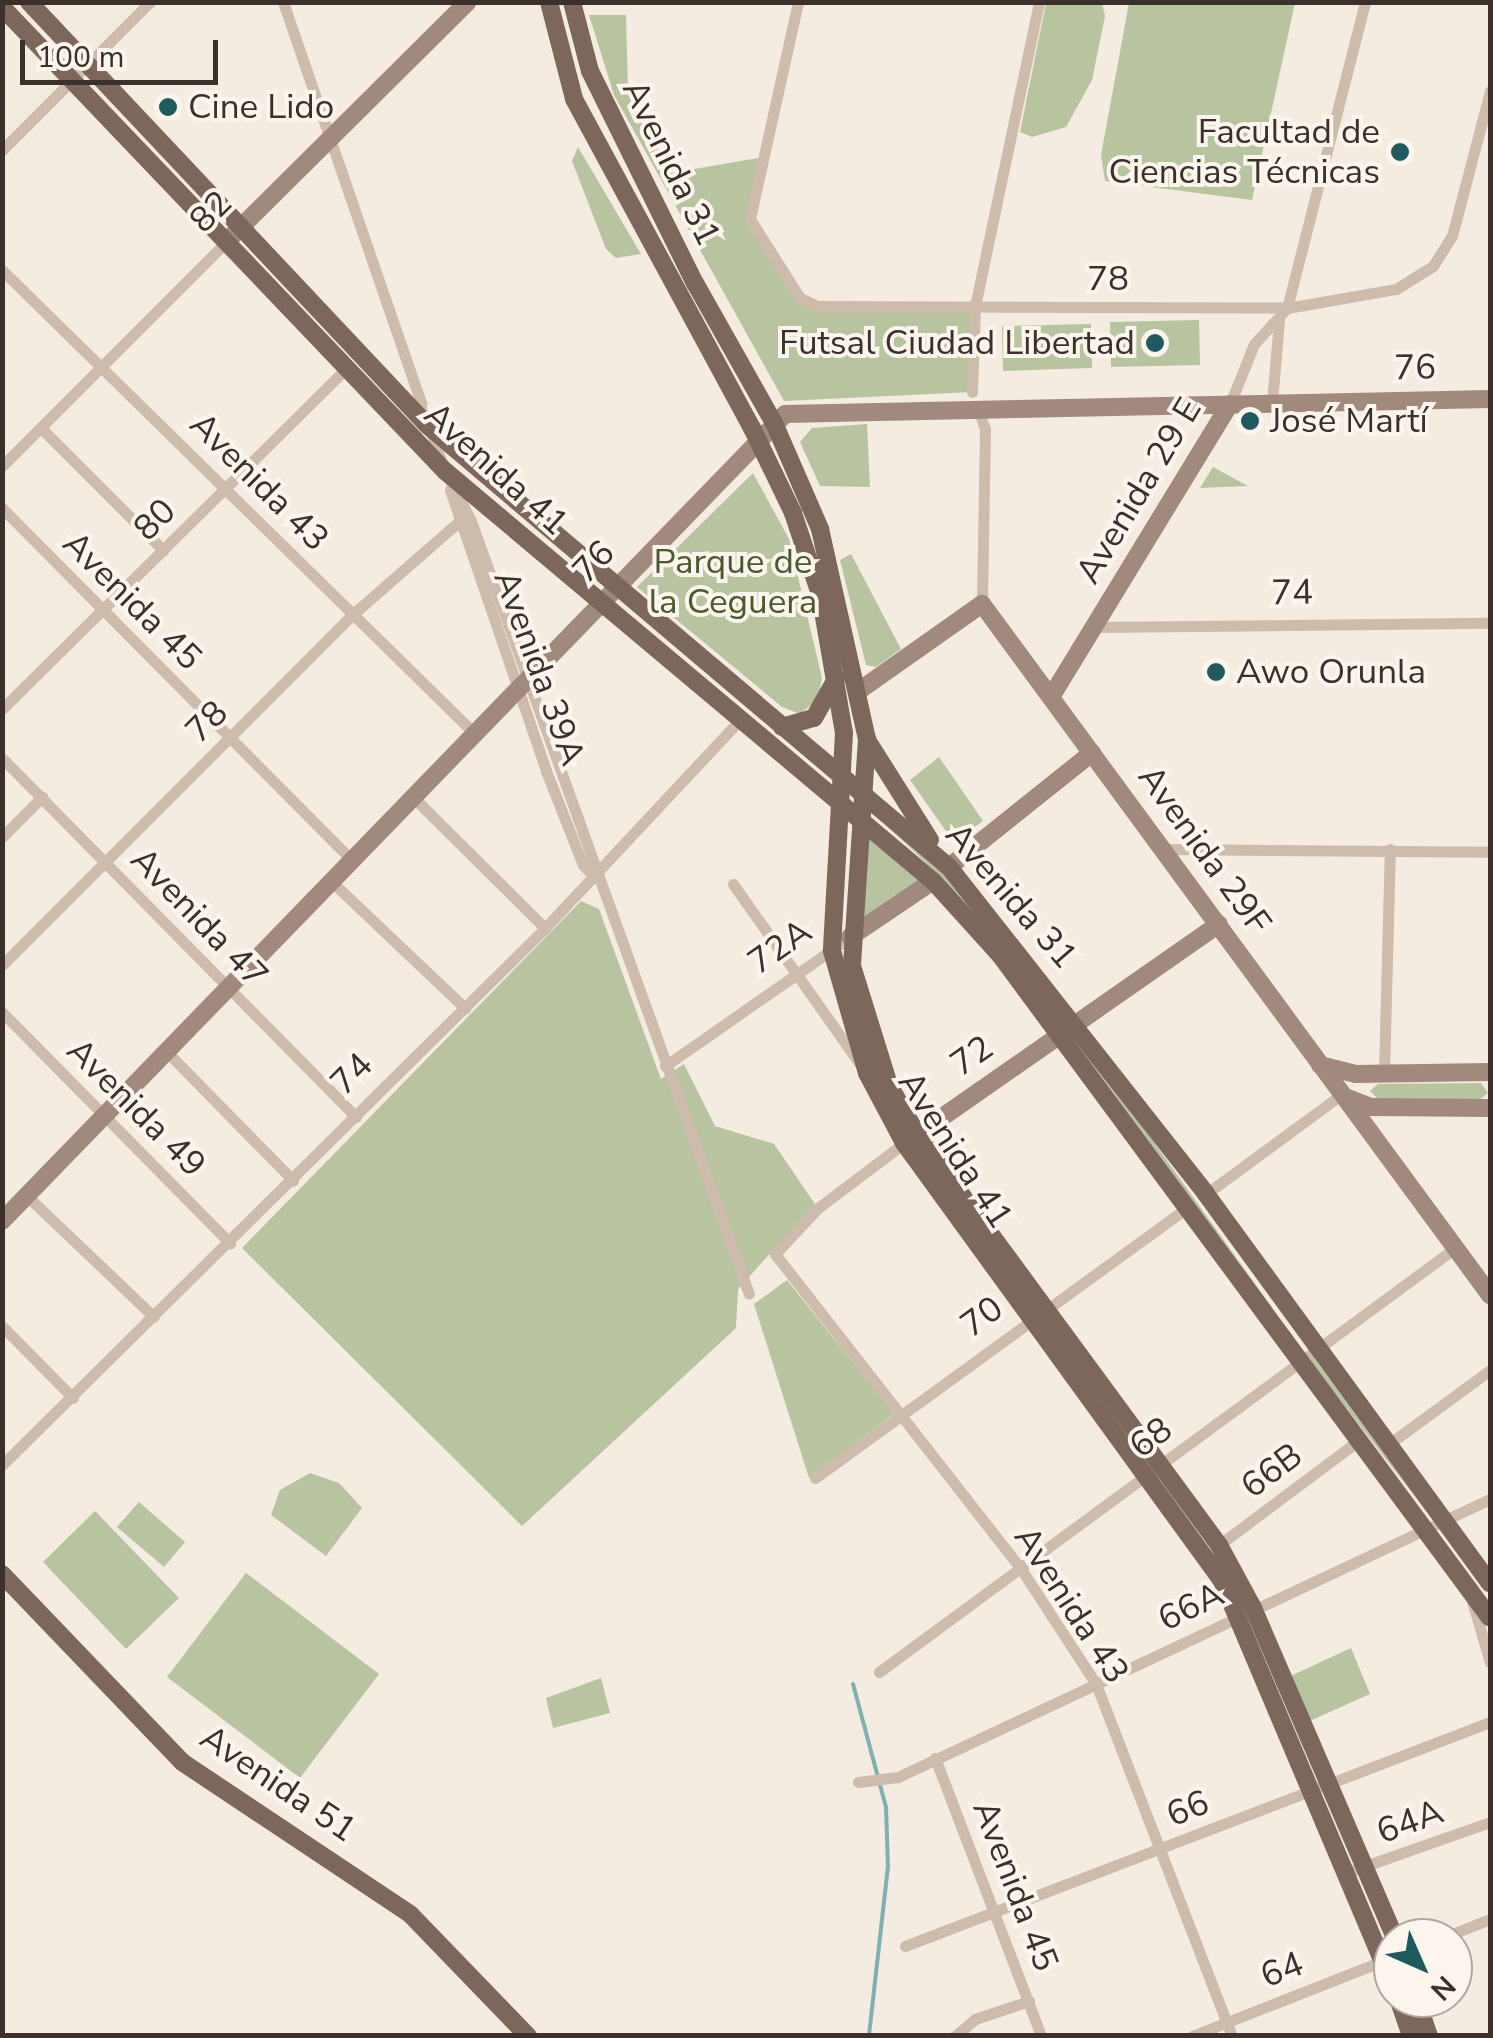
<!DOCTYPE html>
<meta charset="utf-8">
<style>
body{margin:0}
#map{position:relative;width:1493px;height:2038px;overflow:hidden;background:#f4ebe1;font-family:"Nunito Sans",sans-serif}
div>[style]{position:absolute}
.green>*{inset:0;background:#b8c4a0}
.stream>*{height:4px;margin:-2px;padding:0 2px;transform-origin:2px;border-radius:2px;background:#7fb0b2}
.street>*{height:11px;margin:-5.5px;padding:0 5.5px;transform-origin:5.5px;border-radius:5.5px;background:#cdbbac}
.secondary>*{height:18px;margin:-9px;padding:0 9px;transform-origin:9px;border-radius:9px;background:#a18a7d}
.primary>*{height:18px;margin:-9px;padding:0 9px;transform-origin:9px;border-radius:9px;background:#7d675c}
.dots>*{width:28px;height:28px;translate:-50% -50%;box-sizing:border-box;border:5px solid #fbf5ee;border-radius:50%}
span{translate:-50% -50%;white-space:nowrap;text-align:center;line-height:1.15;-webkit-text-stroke:8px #fbf5ee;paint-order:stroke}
.poi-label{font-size:35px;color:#3b302b}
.left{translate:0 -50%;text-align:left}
.right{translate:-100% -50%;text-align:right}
.street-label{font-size:35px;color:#3b302b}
.park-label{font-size:35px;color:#4a5a2e}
.frame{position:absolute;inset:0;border:5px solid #3b302b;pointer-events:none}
.north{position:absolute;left:1373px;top:1918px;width:100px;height:100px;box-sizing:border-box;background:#fbf5ee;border:2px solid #aea6a0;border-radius:50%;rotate:135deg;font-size:28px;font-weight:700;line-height:40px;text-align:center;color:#3b302b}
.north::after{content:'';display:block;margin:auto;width:35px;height:45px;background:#1f5a5e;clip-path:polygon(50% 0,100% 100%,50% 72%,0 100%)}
.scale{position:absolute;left:20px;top:40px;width:198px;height:45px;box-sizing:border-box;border:5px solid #3b302b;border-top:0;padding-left:12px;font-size:30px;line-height:35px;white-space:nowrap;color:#3b302b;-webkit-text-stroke:8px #fbf5ee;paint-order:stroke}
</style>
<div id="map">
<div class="green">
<i style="clip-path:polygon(1046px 3px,1102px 3px,1105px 16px,1092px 80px,1066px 127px,1032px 137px,1020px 132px)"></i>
<i style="clip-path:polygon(1129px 3px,1295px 3px,1252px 200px,1105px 181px,1101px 155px)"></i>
<i style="clip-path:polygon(589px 15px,626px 15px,628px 90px,671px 173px,764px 157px,751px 219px,800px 298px,817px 306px,975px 306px,972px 392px,784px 401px,614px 95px)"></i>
<i style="clip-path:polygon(578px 147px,641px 254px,616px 258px,606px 249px,572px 161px)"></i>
<i style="clip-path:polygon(1199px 320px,1200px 365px,1111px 367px,1110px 322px)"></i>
<i style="clip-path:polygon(1091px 324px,1092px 368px,1003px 371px,1002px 326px)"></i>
<i style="clip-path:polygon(867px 424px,870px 487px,820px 486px,800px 442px,812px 428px)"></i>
<i style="clip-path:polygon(1213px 467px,1248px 486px,1200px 488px)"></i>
<i style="clip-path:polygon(753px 473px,789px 539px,822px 678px,818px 699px,800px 714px,782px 707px,637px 587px)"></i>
<i style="clip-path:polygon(851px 554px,901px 649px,876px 667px,866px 665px,840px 560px)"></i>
<i style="clip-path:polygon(939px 757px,983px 821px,961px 837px,946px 831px,910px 780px)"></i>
<i style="clip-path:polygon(871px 811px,942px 872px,1005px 949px,939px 875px)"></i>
<i style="clip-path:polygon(863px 820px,933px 881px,850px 937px)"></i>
<i style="clip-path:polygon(581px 901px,599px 909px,661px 1079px,684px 1064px,715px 1126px,774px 1144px,815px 1204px,738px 1289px,736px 1328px,522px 1526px,242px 1248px)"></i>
<i style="clip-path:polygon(1075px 1041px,1108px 1078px,1303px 1351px,1104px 1080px)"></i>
<i style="clip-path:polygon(1481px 1083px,1488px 1093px,1480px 1099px,1378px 1099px,1370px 1091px,1378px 1084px)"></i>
<i style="clip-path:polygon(787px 1280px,894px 1414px,809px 1478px,754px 1304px)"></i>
<i style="clip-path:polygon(1314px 1358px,1433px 1520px,1310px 1361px)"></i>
<i style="clip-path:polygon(310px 1473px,339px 1483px,362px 1508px,326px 1556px,271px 1515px,280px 1490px)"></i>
<i style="clip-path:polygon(139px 1502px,185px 1542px,164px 1567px,117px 1527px)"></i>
<i style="clip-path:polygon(95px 1511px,179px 1598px,126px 1649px,43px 1562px)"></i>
<i style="clip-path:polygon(246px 1573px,379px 1674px,300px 1778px,167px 1677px)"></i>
<i style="clip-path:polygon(1351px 1648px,1370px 1694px,1303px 1724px,1284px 1679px)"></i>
<i style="clip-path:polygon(601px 1678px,610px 1713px,553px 1728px,546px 1698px)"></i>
</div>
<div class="stream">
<i style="left:853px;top:1684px;width:127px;rotate:75deg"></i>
<i style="left:886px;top:1807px;width:59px;rotate:88.1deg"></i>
<i style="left:888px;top:1866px;width:171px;rotate:96.4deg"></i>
</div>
<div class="street">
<i style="left:283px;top:2px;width:485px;rotate:71deg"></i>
<i style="left:798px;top:2px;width:222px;rotate:102.5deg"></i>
<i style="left:750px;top:219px;width:93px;rotate:57.7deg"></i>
<i style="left:800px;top:298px;width:19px;rotate:25deg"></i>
<i style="left:817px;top:306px;width:470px;rotate:0.2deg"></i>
<i style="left:1287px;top:308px;width:111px;rotate:-9.9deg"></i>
<i style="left:1396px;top:289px;width:44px;rotate:-31.9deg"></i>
<i style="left:1433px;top:266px;width:36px;rotate:-58deg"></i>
<i style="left:1452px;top:236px;width:150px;rotate:-75.3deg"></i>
<i style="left:2px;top:150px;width:209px;rotate:-45deg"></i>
<i style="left:2px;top:270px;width:663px;rotate:44.45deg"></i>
<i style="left:972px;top:392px;width:86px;rotate:-88deg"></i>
<i style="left:975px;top:306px;width:311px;rotate:-78.1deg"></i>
<i style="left:1272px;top:402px;width:82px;rotate:-85.1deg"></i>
<i style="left:1230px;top:404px;width:65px;rotate:-68.2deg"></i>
<i style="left:1254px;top:344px;width:49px;rotate:-47.5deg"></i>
<i style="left:1287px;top:308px;width:316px;rotate:-75.7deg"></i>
<i style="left:977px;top:406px;width:24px;rotate:71deg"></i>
<i style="left:985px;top:429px;width:175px;rotate:91deg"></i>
<i style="left:41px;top:428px;width:173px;rotate:45deg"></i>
<i style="left:2px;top:466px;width:315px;rotate:-45deg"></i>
<i style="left:449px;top:478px;width:48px;rotate:62.9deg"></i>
<i style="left:471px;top:521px;width:821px;rotate:70.22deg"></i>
<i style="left:450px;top:490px;width:297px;rotate:71.1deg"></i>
<i style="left:546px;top:771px;width:101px;rotate:68.5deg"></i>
<i style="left:583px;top:865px;width:18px;rotate:47deg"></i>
<i style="left:2px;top:508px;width:496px;rotate:45.2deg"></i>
<i style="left:1094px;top:627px;width:396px;rotate:-0.6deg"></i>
<i style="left:2px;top:709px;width:482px;rotate:-44.7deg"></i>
<i style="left:2px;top:758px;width:504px;rotate:45.4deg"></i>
<i style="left:413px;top:797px;width:186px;rotate:44.8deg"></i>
<i style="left:2px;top:837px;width:57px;rotate:-45deg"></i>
<i style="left:1164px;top:849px;width:326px;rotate:0.5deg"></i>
<i style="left:331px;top:881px;width:185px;rotate:43.5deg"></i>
<i style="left:733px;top:884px;width:220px;rotate:54.8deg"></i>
<i style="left:2px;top:965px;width:495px;rotate:-45deg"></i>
<i style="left:352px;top:615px;width:140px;rotate:-41.2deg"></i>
<i style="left:2px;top:1012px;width:325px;rotate:45.4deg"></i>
<i style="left:167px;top:1052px;width:180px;rotate:45.5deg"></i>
<i style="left:665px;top:1066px;width:226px;rotate:-34.9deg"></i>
<i style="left:1384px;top:1073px;width:224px;rotate:-88.5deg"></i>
<i style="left:904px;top:1143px;width:108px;rotate:142.9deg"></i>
<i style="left:818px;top:1208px;width:63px;rotate:133.1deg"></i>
<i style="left:775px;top:1254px;width:400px;rotate:52deg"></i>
<i style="left:1021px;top:1569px;width:137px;rotate:56.9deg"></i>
<i style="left:1096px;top:1684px;width:377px;rotate:68.9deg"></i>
<i style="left:1206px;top:1194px;width:167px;rotate:-36.3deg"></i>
<i style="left:27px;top:1196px;width:175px;rotate:43.6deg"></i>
<i style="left:2px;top:1326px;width:101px;rotate:45.4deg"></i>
<i style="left:1389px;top:1444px;width:125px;rotate:-36.2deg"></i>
<i style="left:2px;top:1465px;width:764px;rotate:-44.68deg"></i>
<i style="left:545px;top:928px;width:284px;rotate:-46.9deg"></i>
<i style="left:815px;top:1478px;width:459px;rotate:-36deg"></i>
<i style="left:1219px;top:1545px;width:174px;rotate:-36.8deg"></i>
<i style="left:1472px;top:1601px;width:64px;rotate:73.6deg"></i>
<i style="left:879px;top:1672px;width:715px;rotate:-36.36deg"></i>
<i style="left:935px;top:1758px;width:298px;rotate:69.1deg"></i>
<i style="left:858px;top:1782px;width:40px;rotate:-7.1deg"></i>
<i style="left:898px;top:1777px;width:654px;rotate:-25.15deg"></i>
<i style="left:1348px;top:1872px;width:151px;rotate:-19.4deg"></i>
<i style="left:1442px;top:1938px;width:52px;rotate:-21.6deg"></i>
<i style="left:905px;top:1946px;width:626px;rotate:-20.95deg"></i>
<i style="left:955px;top:2036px;width:26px;rotate:-40deg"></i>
<i style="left:975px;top:2019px;width:57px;rotate:-18.4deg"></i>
<i style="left:1192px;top:2036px;width:216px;rotate:-21.5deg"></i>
</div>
<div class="secondary">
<i style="left:232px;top:236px;width:332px;rotate:-44.8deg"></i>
<i style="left:860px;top:690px;width:149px;rotate:-35.2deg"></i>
<i style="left:982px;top:604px;width:858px;rotate:53.68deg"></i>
<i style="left:1051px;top:697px;width:343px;rotate:-58.6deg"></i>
<i style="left:949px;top:867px;width:183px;rotate:-38.6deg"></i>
<i style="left:850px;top:937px;width:100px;rotate:-34deg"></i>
<i style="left:1320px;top:1065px;width:37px;rotate:14deg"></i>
<i style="left:1356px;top:1074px;width:134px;rotate:-0.9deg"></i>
<i style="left:1345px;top:1097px;width:28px;rotate:21deg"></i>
<i style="left:1371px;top:1107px;width:119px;rotate:0.5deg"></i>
<i style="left:908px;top:1141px;width:379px;rotate:-34.9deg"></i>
<i style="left:2px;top:1221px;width:1124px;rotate:-45.86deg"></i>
<i style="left:785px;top:414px;width:705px;rotate:-1.22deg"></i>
</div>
<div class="primary">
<i style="left:29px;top:2px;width:581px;rotate:46.74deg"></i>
<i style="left:427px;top:425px;width:684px;rotate:40.26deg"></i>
<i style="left:949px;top:867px;width:416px;rotate:51.8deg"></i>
<i style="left:1206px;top:1194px;width:482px;rotate:53.9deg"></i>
<i style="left:549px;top:2px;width:100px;rotate:75.5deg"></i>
<i style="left:574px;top:99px;width:374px;rotate:61.6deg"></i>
<i style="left:752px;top:428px;width:94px;rotate:64.2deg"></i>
<i style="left:793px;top:513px;width:85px;rotate:71.6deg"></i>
<i style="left:820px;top:594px;width:141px;rotate:80.2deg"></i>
<i style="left:844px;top:733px;width:218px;rotate:93.2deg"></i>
<i style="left:832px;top:951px;width:127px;rotate:74deg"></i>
<i style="left:867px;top:1073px;width:79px;rotate:62.1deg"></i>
<i style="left:904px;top:1143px;width:541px;rotate:54.02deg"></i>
<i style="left:1222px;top:1581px;width:440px;rotate:67.1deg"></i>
<i style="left:572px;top:2px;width:71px;rotate:75.4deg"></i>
<i style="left:590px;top:71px;width:237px;rotate:63.7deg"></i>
<i style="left:695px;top:283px;width:161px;rotate:60.6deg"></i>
<i style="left:774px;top:423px;width:116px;rotate:66.5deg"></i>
<i style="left:820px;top:529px;width:215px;rotate:77.4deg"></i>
<i style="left:867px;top:739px;width:227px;rotate:93.8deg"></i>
<i style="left:852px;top:966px;width:125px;rotate:72.7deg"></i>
<i style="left:889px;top:1085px;width:56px;rotate:60.3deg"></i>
<i style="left:917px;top:1134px;width:510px;rotate:53.69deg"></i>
<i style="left:1219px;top:1545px;width:72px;rotate:61.6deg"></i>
<i style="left:1253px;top:1608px;width:359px;rotate:66.7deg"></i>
<i style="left:2px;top:7px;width:642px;rotate:46.33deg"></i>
<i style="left:445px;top:471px;width:637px;rotate:40.04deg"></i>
<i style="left:933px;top:881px;width:100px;rotate:47.8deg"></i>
<i style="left:1000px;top:955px;width:824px;rotate:53.53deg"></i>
<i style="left:782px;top:727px;width:33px;rotate:-16deg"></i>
<i style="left:814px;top:718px;width:45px;rotate:-60.6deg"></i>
<i style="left:867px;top:740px;width:118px;rotate:57.8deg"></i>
<i style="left:2px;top:1574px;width:260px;rotate:46.2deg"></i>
<i style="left:182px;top:1762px;width:275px;rotate:33.7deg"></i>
<i style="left:411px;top:1915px;width:168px;rotate:46deg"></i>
<i style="left:1398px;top:1998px;width:40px;rotate:71.1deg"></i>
<i style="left:1416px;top:1998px;width:40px;rotate:71.1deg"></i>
</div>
<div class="dots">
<i style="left:168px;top:107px;background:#1f5a5e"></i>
<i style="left:1400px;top:152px;background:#1f5a5e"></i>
<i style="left:1155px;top:343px;background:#1f5a5e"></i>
<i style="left:1250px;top:421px;background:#1f5a5e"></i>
<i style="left:1216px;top:672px;background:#1f5a5e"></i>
</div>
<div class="poi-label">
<span class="left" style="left:188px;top:107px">Cine Lido</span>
<span class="right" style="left:1380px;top:152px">Facultad de<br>Ciencias Técnicas</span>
<span class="right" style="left:1135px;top:343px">Futsal Ciudad Libertad</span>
<span class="left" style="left:1270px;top:421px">José Martí</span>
<span class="left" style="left:1236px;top:672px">Awo Orunla</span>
</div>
<div class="street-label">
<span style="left:671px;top:163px;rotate:64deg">Avenida 31</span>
<span style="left:211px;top:212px;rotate:-45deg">82</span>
<span style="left:1108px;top:279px">78</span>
<span style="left:1415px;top:368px;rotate:-1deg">76</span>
<span style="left:496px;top:469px;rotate:42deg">Avenida 41</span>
<span style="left:259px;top:482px;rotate:45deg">Avenida 43</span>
<span style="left:1139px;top:491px;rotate:-59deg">Avenida 29 E</span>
<span style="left:155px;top:520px;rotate:-44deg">80</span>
<span style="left:594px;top:562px;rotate:-46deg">76</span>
<span style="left:1292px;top:593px;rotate:-1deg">74</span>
<span style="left:132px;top:601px;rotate:45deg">Avenida 45</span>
<span style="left:539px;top:668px;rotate:70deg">Avenida 39A</span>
<span style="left:207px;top:722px;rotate:-45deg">78</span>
<span style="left:1204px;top:850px;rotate:54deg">Avenida 29F</span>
<span style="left:1011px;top:896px;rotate:49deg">Avenida 31</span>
<span style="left:199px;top:918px;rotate:46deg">Avenida 47</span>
<span style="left:780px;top:947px;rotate:-35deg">72A</span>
<span style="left:972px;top:1056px;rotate:-35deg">72</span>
<span style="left:352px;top:1074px;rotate:-45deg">74</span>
<span style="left:136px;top:1108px;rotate:45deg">Avenida 49</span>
<span style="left:955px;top:1150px;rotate:57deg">Avenida 41</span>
<span style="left:982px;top:1317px;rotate:-36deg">70</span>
<span style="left:1151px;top:1438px;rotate:-36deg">68</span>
<span style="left:1272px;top:1471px;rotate:-37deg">66B</span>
<span style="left:1071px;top:1605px;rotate:57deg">Avenida 43</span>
<span style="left:1191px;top:1607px;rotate:-26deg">66A</span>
<span style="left:278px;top:1784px;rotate:34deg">Avenida 51</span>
<span style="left:1188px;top:1809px;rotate:-22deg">66</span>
<span style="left:1410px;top:1822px;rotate:-20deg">64A</span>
<span style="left:1015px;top:1886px;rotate:69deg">Avenida 45</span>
<span style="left:1282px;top:1970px;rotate:-21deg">64</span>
</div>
<div class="park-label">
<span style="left:733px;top:582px">Parque de<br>la Ceguera</span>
</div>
<div class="frame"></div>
<div class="north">N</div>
<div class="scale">100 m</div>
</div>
